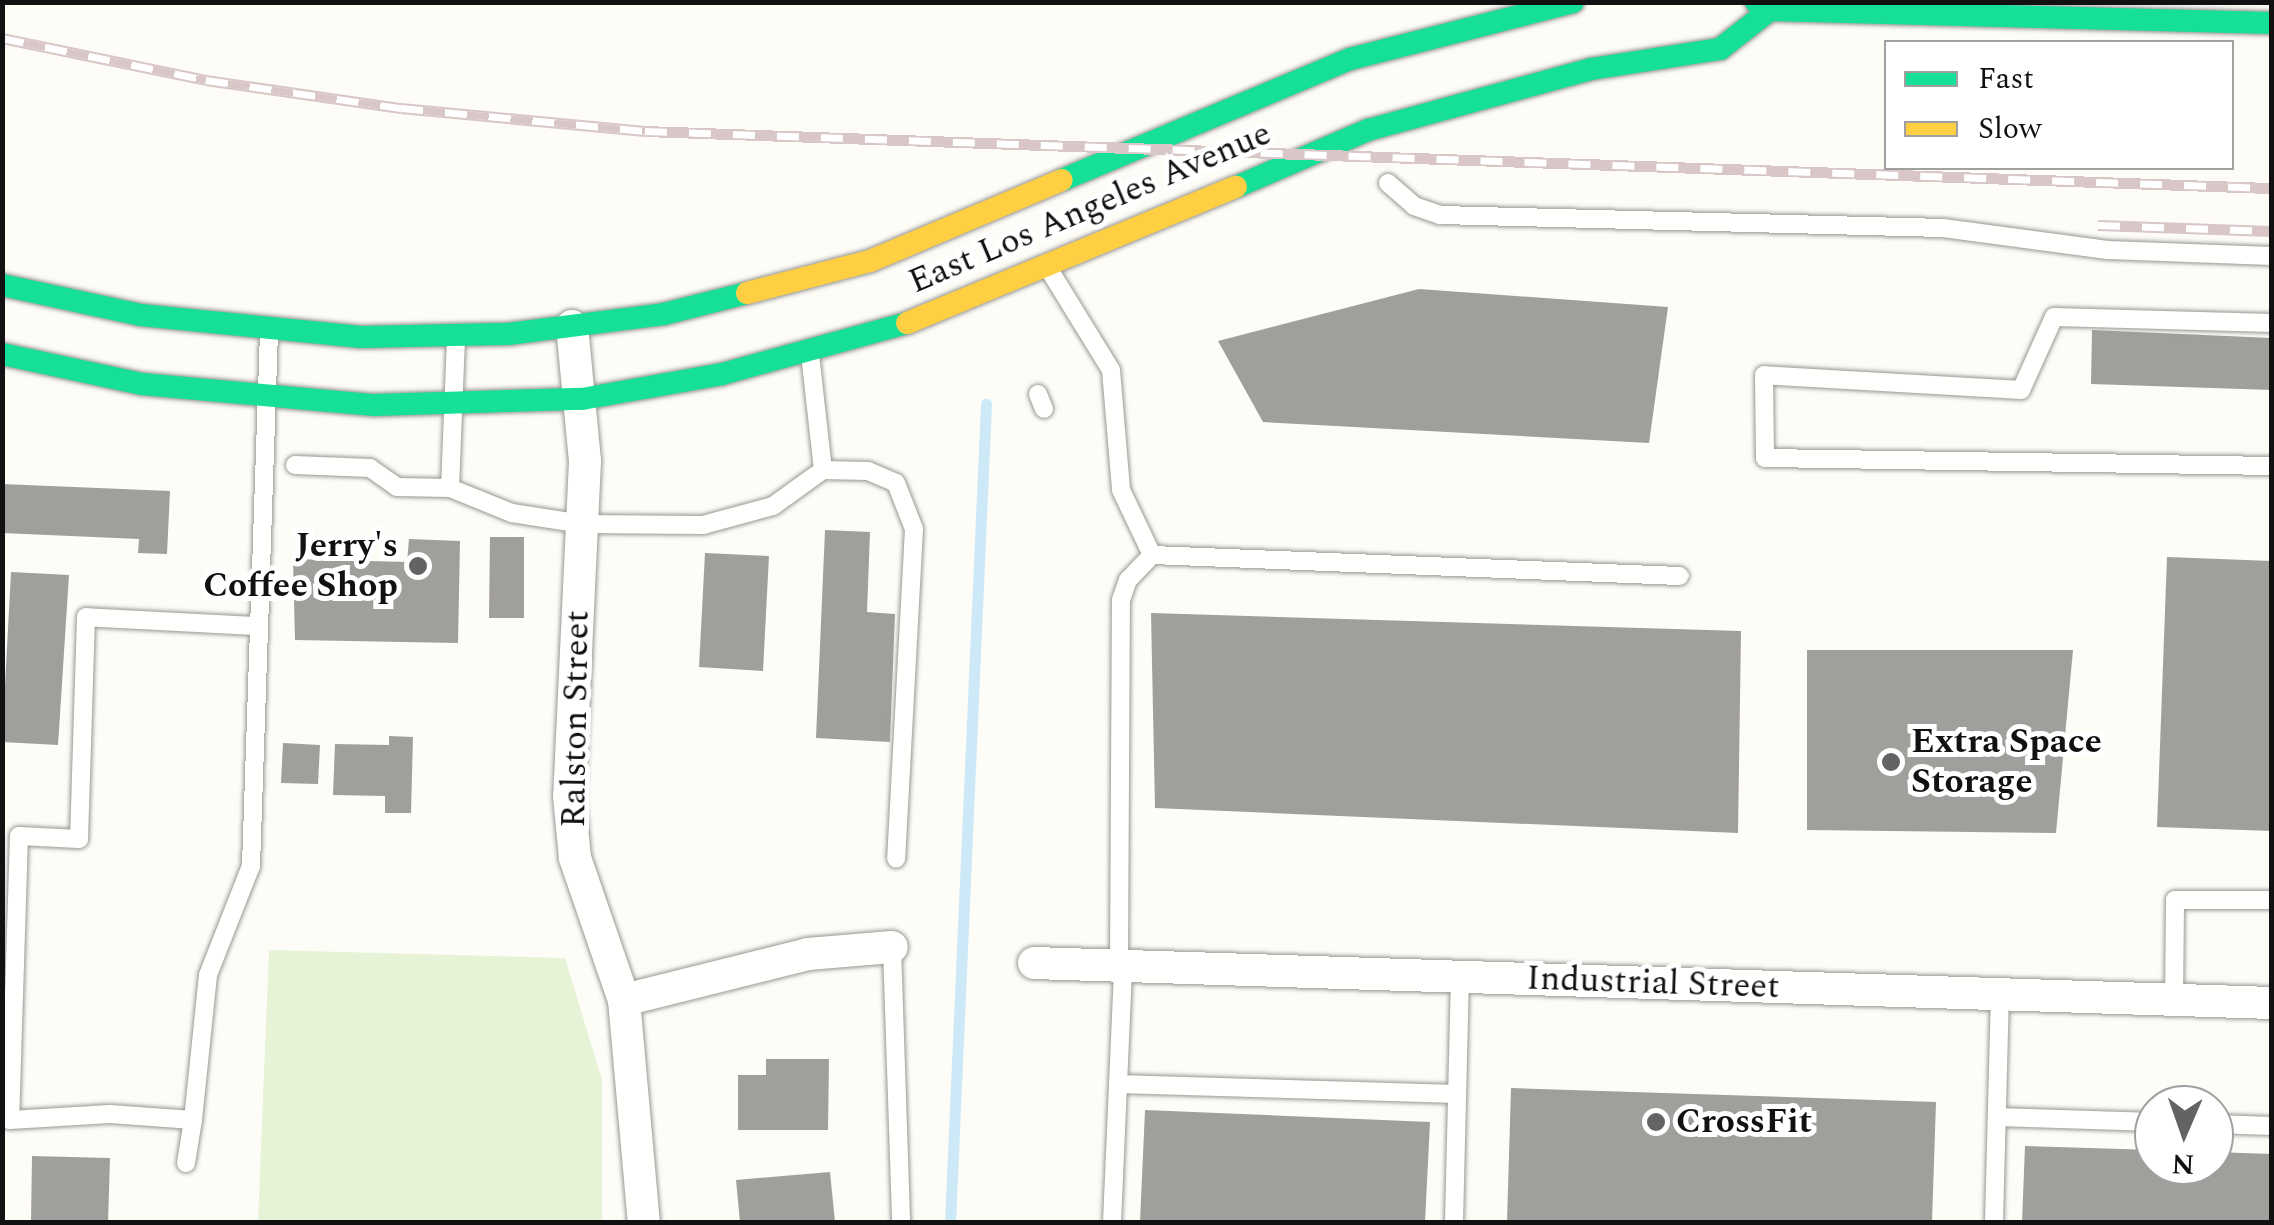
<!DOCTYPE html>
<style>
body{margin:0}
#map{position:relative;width:2274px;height:1225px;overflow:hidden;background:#fdfcf7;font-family:Spectral,serif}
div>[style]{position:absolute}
.green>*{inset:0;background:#e7f3d7}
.stream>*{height:11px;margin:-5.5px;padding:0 5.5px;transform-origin:5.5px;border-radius:5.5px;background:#cde8f7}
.building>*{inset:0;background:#a19f9c}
.roads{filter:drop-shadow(0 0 2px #979795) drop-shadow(0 0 2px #979795)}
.lane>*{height:18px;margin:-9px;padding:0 9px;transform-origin:9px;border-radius:9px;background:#fffffe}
.street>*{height:32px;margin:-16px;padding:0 16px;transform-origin:16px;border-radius:16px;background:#fffffe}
.fast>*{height:22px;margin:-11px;padding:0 11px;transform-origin:11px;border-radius:11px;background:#16e098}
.slow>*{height:22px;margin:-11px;padding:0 11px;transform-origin:11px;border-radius:11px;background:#ffcf43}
.rail>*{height:11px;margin-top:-5.5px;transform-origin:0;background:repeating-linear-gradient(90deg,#fff 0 22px,#d9c6c7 0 44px);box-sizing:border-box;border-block:2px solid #d9c6c7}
.dots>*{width:28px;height:28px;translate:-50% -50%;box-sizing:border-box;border:5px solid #fff;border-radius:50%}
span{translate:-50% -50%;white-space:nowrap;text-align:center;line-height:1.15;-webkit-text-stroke:10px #fff;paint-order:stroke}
.street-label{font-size:35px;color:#111}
.poi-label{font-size:35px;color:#111;font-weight:700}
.right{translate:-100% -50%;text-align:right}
.left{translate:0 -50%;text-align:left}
.frame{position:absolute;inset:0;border:5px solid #111;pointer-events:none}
.legend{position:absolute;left:1884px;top:40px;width:350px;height:130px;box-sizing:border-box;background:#fff;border:2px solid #a0a0a0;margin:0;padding:12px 18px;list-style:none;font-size:30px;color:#111}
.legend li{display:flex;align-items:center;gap:20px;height:50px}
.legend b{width:50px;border:2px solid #a0a0a0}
.north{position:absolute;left:2134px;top:1085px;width:100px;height:100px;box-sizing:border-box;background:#fff;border:2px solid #a0a0a0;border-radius:50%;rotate:182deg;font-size:28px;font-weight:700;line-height:40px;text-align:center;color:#111}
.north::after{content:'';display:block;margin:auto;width:35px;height:45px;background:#646362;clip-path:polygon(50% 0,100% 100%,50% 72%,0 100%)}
</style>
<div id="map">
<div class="green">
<i style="clip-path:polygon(269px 950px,565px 958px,602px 1080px,602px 1222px,258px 1222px)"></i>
</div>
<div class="stream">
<i style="left:950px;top:1222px;width:819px;rotate:-87.48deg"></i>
</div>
<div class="building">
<i style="clip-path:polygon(1419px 289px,1668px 307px,1649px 443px,1263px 422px,1218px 341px)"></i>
<i style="clip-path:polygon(2092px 330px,2272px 338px,2272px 390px,2091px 384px)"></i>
<i style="clip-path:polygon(2px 484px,170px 491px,167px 554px,138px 553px,139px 539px,2px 533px)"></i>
<i style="clip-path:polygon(825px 530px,870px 532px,867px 612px,895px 614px,890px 742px,816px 738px)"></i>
<i style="clip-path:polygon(490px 537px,524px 537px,524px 618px,489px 618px)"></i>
<i style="clip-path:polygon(409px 539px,460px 541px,458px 643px,295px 640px,293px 559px,407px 562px)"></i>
<i style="clip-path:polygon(705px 553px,769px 556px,763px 671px,699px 667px)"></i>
<i style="clip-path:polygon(2167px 557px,2272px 561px,2272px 831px,2157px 827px)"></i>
<i style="clip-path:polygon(11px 572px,69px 575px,58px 745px,2px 742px)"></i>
<i style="clip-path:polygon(1151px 613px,1741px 631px,1738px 833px,1155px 808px)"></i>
<i style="clip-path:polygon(1807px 650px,2073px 650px,2056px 833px,1807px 830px)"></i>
<i style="clip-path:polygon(389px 736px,413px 737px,411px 813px,385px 813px,385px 796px,333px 795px,335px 744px,389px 745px)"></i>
<i style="clip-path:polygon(283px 743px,320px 745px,318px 784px,281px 783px)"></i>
<i style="clip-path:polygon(766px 1059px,829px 1059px,828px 1130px,738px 1130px,738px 1075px,766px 1075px)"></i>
<i style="clip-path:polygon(1511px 1088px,1936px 1102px,1932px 1222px,1507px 1222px)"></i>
<i style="clip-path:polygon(1145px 1110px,1430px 1122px,1425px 1222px,1140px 1222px)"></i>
<i style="clip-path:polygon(2025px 1146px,2154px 1150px,2154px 1165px,2214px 1165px,2214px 1152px,2272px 1154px,2272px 1222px,2022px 1222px)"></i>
<i style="clip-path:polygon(32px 1156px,110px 1158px,108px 1222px,31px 1222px)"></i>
<i style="clip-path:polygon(830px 1172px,835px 1222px,740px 1222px,736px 1180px)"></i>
</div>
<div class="roads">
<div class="lane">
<i style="left:1388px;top:183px;width:35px;rotate:41deg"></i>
<i style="left:1414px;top:206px;width:28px;rotate:19deg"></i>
<i style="left:1440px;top:215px;width:503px;rotate:1.48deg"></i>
<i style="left:1943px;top:228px;width:166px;rotate:7.6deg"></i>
<i style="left:2108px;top:250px;width:164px;rotate:2.1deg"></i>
<i style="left:1050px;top:271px;width:116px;rotate:58.4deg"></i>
<i style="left:1111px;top:370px;width:120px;rotate:85.2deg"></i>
<i style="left:1121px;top:490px;width:72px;rotate:64.5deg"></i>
<i style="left:2272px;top:323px;width:218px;rotate:-178.4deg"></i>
<i style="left:2054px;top:317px;width:80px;rotate:114.3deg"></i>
<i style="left:2021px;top:390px;width:257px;rotate:-176.7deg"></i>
<i style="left:1764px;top:375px;width:83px;rotate:89.3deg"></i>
<i style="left:1765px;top:458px;width:507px;rotate:0.9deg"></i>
<i style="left:1038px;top:394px;width:16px;rotate:68deg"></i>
<i style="left:295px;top:465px;width:75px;rotate:2.3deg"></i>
<i style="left:370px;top:468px;width:33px;rotate:35deg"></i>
<i style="left:397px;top:487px;width:53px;rotate:1.1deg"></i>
<i style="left:450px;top:488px;width:67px;rotate:22deg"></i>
<i style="left:512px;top:513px;width:71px;rotate:8.9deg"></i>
<i style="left:582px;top:524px;width:121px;rotate:0.5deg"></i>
<i style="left:703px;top:525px;width:73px;rotate:-15.2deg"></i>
<i style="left:773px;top:506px;width:62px;rotate:-35.8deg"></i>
<i style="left:823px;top:470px;width:117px;rotate:-96.4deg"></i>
<i style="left:823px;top:470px;width:45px;rotate:1.3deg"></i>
<i style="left:868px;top:471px;width:30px;rotate:23deg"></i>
<i style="left:896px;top:483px;width:49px;rotate:68.6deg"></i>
<i style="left:914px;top:529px;width:330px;rotate:93.1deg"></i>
<i style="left:450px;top:488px;width:150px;rotate:-87.7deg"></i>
<i style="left:255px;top:626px;width:169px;rotate:-177deg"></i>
<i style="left:86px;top:617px;width:222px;rotate:91.8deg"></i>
<i style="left:79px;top:839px;width:60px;rotate:-177.1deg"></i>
<i style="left:19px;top:836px;width:284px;rotate:91.8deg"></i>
<i style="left:10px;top:1120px;width:100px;rotate:-3.4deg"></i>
<i style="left:110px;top:1114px;width:83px;rotate:4.1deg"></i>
<i style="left:193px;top:1120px;width:146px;rotate:-84.1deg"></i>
<i style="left:208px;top:975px;width:117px;rotate:-68.5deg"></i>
<i style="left:251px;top:866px;width:533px;rotate:-88.07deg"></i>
<i style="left:892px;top:947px;width:275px;rotate:88.1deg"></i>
<i style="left:1119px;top:966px;width:366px;rotate:-89.7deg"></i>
<i style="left:1121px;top:600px;width:21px;rotate:-71deg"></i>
<i style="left:1128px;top:580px;width:35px;rotate:-46deg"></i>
<i style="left:1152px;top:555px;width:528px;rotate:2.28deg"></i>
<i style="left:2174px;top:1000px;width:100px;rotate:-89.4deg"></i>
<i style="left:2175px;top:900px;width:97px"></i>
<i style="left:1118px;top:1084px;width:339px;rotate:1.7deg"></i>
<i style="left:1997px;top:1117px;width:157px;rotate:1.8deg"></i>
<i style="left:2214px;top:1124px;width:58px;rotate:2deg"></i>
<i style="left:186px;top:1163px;width:44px;rotate:-80.8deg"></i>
<i style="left:1112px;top:1222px;width:256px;rotate:-87.5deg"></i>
<i style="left:1454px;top:1222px;width:245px;rotate:-88.6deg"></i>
<i style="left:1994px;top:1222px;width:228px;rotate:-88.5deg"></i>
</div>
<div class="street">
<i style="left:572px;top:326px;width:136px;rotate:84.5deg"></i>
<i style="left:585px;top:461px;width:335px;rotate:92.7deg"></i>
<i style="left:569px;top:796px;width:62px;rotate:84.5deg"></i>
<i style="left:575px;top:858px;width:150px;rotate:71deg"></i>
<i style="left:624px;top:1000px;width:223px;rotate:84.9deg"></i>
<i style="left:1034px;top:963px;width:1239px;rotate:1.85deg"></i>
<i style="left:624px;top:1000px;width:190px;rotate:-14deg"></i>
<i style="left:808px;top:954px;width:84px;rotate:-4.8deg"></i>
</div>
<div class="fast">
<i style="left:1756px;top:2px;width:16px;rotate:30deg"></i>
<i style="left:1770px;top:10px;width:502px;rotate:1.48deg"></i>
<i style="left:1062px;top:180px;width:312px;rotate:-22.8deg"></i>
<i style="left:1350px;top:59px;width:230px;rotate:-14.3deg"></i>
<i style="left:1236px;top:187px;width:144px;rotate:-23.4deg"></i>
<i style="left:1368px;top:130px;width:231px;rotate:-15.3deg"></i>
<i style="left:1591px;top:69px;width:131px;rotate:-8.8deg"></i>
<i style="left:1720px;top:49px;width:63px;rotate:-38deg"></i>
<i style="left:2px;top:285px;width:142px;rotate:12.2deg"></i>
<i style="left:141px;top:315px;width:221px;rotate:5.7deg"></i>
<i style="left:361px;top:337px;width:147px;rotate:-1.2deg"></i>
<i style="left:508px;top:334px;width:157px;rotate:-7.3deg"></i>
<i style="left:664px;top:314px;width:86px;rotate:-14.2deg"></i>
<i style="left:2px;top:354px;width:143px;rotate:12.1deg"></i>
<i style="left:142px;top:384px;width:233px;rotate:5.2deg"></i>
<i style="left:374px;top:405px;width:208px;rotate:-1.7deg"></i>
<i style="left:582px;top:399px;width:142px;rotate:-10.1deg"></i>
<i style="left:722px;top:374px;width:192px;rotate:-15.4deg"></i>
</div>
<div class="slow">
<i style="left:747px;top:293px;width:127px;rotate:-14.6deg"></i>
<i style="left:870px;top:261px;width:208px;rotate:-22.9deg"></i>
<i style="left:907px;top:323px;width:356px;rotate:-22.5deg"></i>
</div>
</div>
<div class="rail">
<i style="left:2px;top:38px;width:208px;rotate:11.6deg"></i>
<i style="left:206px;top:80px;width:197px;rotate:8.2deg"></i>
<i style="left:401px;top:108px;width:245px;rotate:5.4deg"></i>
<i style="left:645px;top:131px;width:1628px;rotate:2.01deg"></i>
<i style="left:2098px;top:225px;width:174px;rotate:2deg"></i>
</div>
<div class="dots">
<i style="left:418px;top:566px;background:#646362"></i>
<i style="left:1891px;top:762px;background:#646362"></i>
<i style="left:1656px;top:1122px;background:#646362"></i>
</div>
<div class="street-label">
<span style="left:1090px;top:208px;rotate:-23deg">East Los Angeles Avenue</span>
<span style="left:576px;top:719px;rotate:-89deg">Ralston Street</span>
<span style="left:1653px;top:983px;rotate:2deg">Industrial Street</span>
</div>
<div class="poi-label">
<span class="right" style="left:398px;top:566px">Jerry's<br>Coffee Shop</span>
<span class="left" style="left:1911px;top:762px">Extra Space<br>Storage</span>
<span class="left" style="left:1676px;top:1122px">CrossFit</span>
</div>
<div class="frame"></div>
<ul class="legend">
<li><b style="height:12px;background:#16e098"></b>Fast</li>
<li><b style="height:12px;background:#ffcf43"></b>Slow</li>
</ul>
<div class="north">N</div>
</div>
